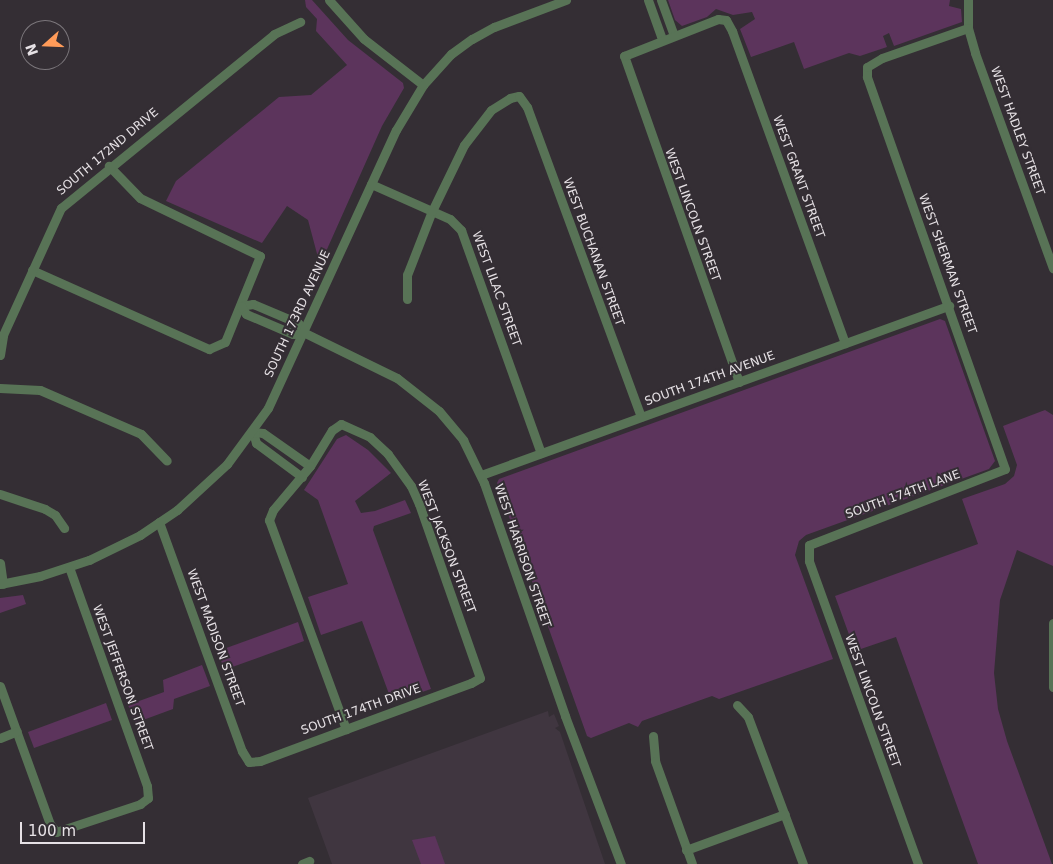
<!DOCTYPE html>
<style>
body{margin:0}
#map{position:relative;width:1053px;height:864px;overflow:hidden;background:#342e34;font-family:"DejaVu Sans",sans-serif}
div>[style]{position:absolute}
.built>*{inset:0;background:#403640}
.green>*{inset:0;background:#5c345c}
.minor>*{height:9px;margin:-4.5px;padding:0 4.5px;transform-origin:4.5px;border-radius:4.5px;background:#587356}
span{translate:-50% -50%;white-space:nowrap;text-align:center;line-height:1.15;-webkit-text-stroke:4px #342e34;paint-order:stroke}
.street-label{font-size:12px;color:#e6e1e5}
.north{position:absolute;left:20px;top:20px;width:50px;height:50px;box-sizing:border-box;background:#342e34;border:1px solid #7b767b;border-radius:50%;rotate:250deg;font-size:14px;font-weight:700;line-height:20px;text-align:center;color:#e6e1e5}
.north::after{content:'';display:block;margin:auto;width:18px;height:22px;background:#ff9b59;clip-path:polygon(50% 0,100% 100%,50% 72%,0 100%)}
.scale{position:absolute;left:20px;top:822px;width:125px;height:22px;box-sizing:border-box;border:2px solid #e6e1e5;border-top:0;padding-left:6px;font-size:15px;line-height:18px;white-space:nowrap;color:#e6e1e5;-webkit-text-stroke:4px #342e34;paint-order:stroke}
</style>
<div id="map">
<div class="built">
<i style="clip-path:polygon(548px 711px,549px 717px,554px 714px,559px 726px,555px 728px,560px 732px,605px 864px,332px 864px,308px 798px)"></i>
</div>
<div class="green">
<i style="clip-path:polygon(305px 0,312px 0,348px 40px,403px 83px,404px 88px,382px 126px,320px 265px,308px 220px,287px 206px,262px 243px,166px 201px,176px 181px,279px 97px,311px 95px,347px 65px,316px 31px,317px 19px,306px 7px)"></i>
<i style="clip-path:polygon(668px 0,950px 0,949px 6px,961px 9px,962px 22px,894px 46px,889px 33px,883px 36px,887px 47px,860px 56px,849px 53px,804px 69px,794px 42px,751px 57px,740px 29px,755px 19px,752px 12px,733px 15px,716px 9px,707px 17px,682px 26px,675px 20px)"></i>
<i style="clip-path:polygon(940px 319px,945px 321px,995px 461px,989px 469px,806px 535px,799px 541px,795px 555px,833px 659px,719px 699px,712px 696px,642px 721px,638px 727px,629px 723px,591px 738px,587px 736px,497px 483px,499px 479px)"></i>
<i style="clip-path:polygon(1045px 410px,1053px 415px,1053px 566px,1017px 550px,1000px 600px,994px 673px,998px 709px,1007px 741px,1052px 864px,978px 864px,896px 637px,855px 651px,835px 596px,978px 544px,962px 499px,1005px 484px,1014px 476px,1017px 465px,1003px 426px)"></i>
<i style="clip-path:polygon(346px 435px,368px 450px,391px 473px,355px 501px,361px 513px,375px 511px,405px 500px,411px 513px,374px 526px,373px 530px,431px 689px,392px 702px,362px 621px,321px 635px,308px 597px,348px 584px,318px 500px,304px 490px,337px 439px)"></i>
<i style="clip-path:polygon(23px 595px,26px 604px,0 613px,0 598px)"></i>
<i style="clip-path:polygon(298px 622px,304px 641px,224px 670px,218px 651px)"></i>
<i style="clip-path:polygon(202px 665px,210px 686px,174px 699px,173px 709px,135px 723px,128px 705px,164px 692px,163px 680px)"></i>
<i style="clip-path:polygon(106px 703px,112px 720px,34px 748px,28px 732px)"></i>
<i style="clip-path:polygon(435px 836px,445px 864px,421px 864px,412px 840px)"></i>
</div>
<div class="minor">
<i style="left:329px;top:0;width:52px;rotate:48.1deg"></i>
<i style="left:364px;top:39px;width:75px;rotate:37.9deg"></i>
<i style="left:648px;top:0;width:41px;rotate:70.3deg"></i>
<i style="left:661px;top:0;width:37px;rotate:70deg"></i>
<i style="left:968px;top:0;width:28px;rotate:90deg"></i>
<i style="left:968px;top:28px;width:26px;rotate:74deg"></i>
<i style="left:975px;top:53px;width:229px;rotate:70.1deg"></i>
<i style="left:371px;top:184px;width:86px;rotate:23.9deg"></i>
<i style="left:450px;top:219px;width:16px;rotate:45deg"></i>
<i style="left:461px;top:230px;width:237px;rotate:70.3deg"></i>
<i style="left:32px;top:270px;width:194px;rotate:24.1deg"></i>
<i style="left:209px;top:349px;width:17px;rotate:-24deg"></i>
<i style="left:225px;top:342px;width:93px;rotate:-67.9deg"></i>
<i style="left:260px;top:256px;width:133px;rotate:-154.2deg"></i>
<i style="left:140px;top:198px;width:45px;rotate:-134.1deg"></i>
<i style="left:407px;top:299px;width:24px;rotate:-90deg"></i>
<i style="left:407px;top:275px;width:69px;rotate:-68.7deg"></i>
<i style="left:432px;top:211px;width:73px;rotate:-64.1deg"></i>
<i style="left:464px;top:145px;width:44px;rotate:-52.4deg"></i>
<i style="left:491px;top:110px;width:22px;rotate:-32deg"></i>
<i style="left:510px;top:98px;width:9px;rotate:-13deg"></i>
<i style="left:519px;top:96px;width:14px;rotate:54deg"></i>
<i style="left:527px;top:107px;width:330px;rotate:69.8deg"></i>
<i style="left:305px;top:333px;width:12px;rotate:-125deg"></i>
<i style="left:298px;top:323px;width:49px;rotate:-157.1deg"></i>
<i style="left:253px;top:304px;width:12px;rotate:171deg"></i>
<i style="left:241px;top:306px;width:9px;rotate:58deg"></i>
<i style="left:246px;top:314px;width:51px;rotate:23.1deg"></i>
<i style="left:293px;top:334px;width:12px;rotate:-5deg"></i>
<i style="left:305px;top:333px;width:102px;rotate:26.1deg"></i>
<i style="left:397px;top:378px;width:53px;rotate:38.2deg"></i>
<i style="left:439px;top:411px;width:38px;rotate:50deg"></i>
<i style="left:463px;top:440px;width:48px;rotate:64deg"></i>
<i style="left:484px;top:483px;width:247px;rotate:70.8deg"></i>
<i style="left:565px;top:716px;width:158px;rotate:69.3deg"></i>
<i style="left:0;top:355px;width:20px;rotate:-81deg"></i>
<i style="left:3px;top:335px;width:140px;rotate:-65.5deg"></i>
<i style="left:61px;top:208px;width:275px;rotate:-39.2deg"></i>
<i style="left:274px;top:34px;width:29px;rotate:-25deg"></i>
<i style="left:739px;top:382px;width:346px;rotate:-109.4deg"></i>
<i style="left:624px;top:56px;width:101px;rotate:-21.5deg"></i>
<i style="left:718px;top:19px;width:8px;rotate:7deg"></i>
<i style="left:726px;top:20px;width:13px;rotate:61deg"></i>
<i style="left:732px;top:31px;width:332px;rotate:70.1deg"></i>
<i style="left:0;top:388px;width:40px;rotate:2.9deg"></i>
<i style="left:40px;top:390px;width:110px;rotate:23.5deg"></i>
<i style="left:141px;top:434px;width:37px;rotate:46deg"></i>
<i style="left:481px;top:475px;width:498px;rotate:-19.9deg"></i>
<i style="left:302px;top:477px;width:57px;rotate:-143.5deg"></i>
<i style="left:256px;top:443px;width:11px;rotate:-105deg"></i>
<i style="left:253px;top:432px;width:10px;rotate:6deg"></i>
<i style="left:263px;top:433px;width:57px;rotate:35.1deg"></i>
<i style="left:0;top:494px;width:47px;rotate:18.4deg"></i>
<i style="left:45px;top:509px;width:12px;rotate:31deg"></i>
<i style="left:55px;top:515px;width:16px;rotate:55deg"></i>
<i style="left:159px;top:522px;width:244px;rotate:70.1deg"></i>
<i style="left:242px;top:751px;width:13px;rotate:58deg"></i>
<i style="left:249px;top:762px;width:11px;rotate:-5deg"></i>
<i style="left:260px;top:761px;width:92px;rotate:-20.4deg"></i>
<i style="left:346px;top:729px;width:133px;rotate:-20.2deg"></i>
<i style="left:471px;top:683px;width:10px;rotate:-29deg"></i>
<i style="left:480px;top:678px;width:184px;rotate:-109.3deg"></i>
<i style="left:419px;top:504px;width:20px;rotate:-114deg"></i>
<i style="left:411px;top:486px;width:39px;rotate:-126deg"></i>
<i style="left:388px;top:454px;width:25px;rotate:-137deg"></i>
<i style="left:370px;top:437px;width:32px;rotate:-156deg"></i>
<i style="left:341px;top:424px;width:11px;rotate:146deg"></i>
<i style="left:332px;top:430px;width:42px;rotate:121.4deg"></i>
<i style="left:310px;top:466px;width:57px;rotate:130.1deg"></i>
<i style="left:273px;top:510px;width:11px;rotate:112deg"></i>
<i style="left:269px;top:520px;width:223px;rotate:69.8deg"></i>
<i style="left:0;top:563px;width:21px;rotate:82deg"></i>
<i style="left:0;top:584px;width:41px;rotate:-11.3deg"></i>
<i style="left:40px;top:576px;width:52px;rotate:-18.1deg"></i>
<i style="left:89px;top:560px;width:57px;rotate:-26.1deg"></i>
<i style="left:140px;top:535px;width:45px;rotate:-34deg"></i>
<i style="left:177px;top:510px;width:68px;rotate:-42.6deg"></i>
<i style="left:227px;top:464px;width:69px;rotate:-53.8deg"></i>
<i style="left:268px;top:408px;width:306px;rotate:-65.3deg"></i>
<i style="left:396px;top:130px;width:52px;rotate:-59deg"></i>
<i style="left:423px;top:85px;width:42px;rotate:-47.9deg"></i>
<i style="left:451px;top:54px;width:26px;rotate:-36deg"></i>
<i style="left:472px;top:39px;width:25px;rotate:-29deg"></i>
<i style="left:494px;top:27px;width:77px;rotate:-20.6deg"></i>
<i style="left:1053px;top:623px;width:64px;rotate:90deg"></i>
<i style="left:0;top:686px;width:147px;rotate:70.1deg"></i>
<i style="left:50px;top:824px;width:10px;rotate:53deg"></i>
<i style="left:56px;top:832px;width:89px;rotate:-18.4deg"></i>
<i style="left:140px;top:804px;width:10px;rotate:-37deg"></i>
<i style="left:148px;top:798px;width:12px;rotate:-95deg"></i>
<i style="left:147px;top:786px;width:232px;rotate:-109.6deg"></i>
<i style="left:737px;top:705px;width:16px;rotate:47deg"></i>
<i style="left:748px;top:717px;width:157px;rotate:69.5deg"></i>
<i style="left:653px;top:736px;width:25px;rotate:85deg"></i>
<i style="left:655px;top:761px;width:109px;rotate:70.2deg"></i>
<i style="left:0;top:738px;width:18px;rotate:-22deg"></i>
<i style="left:686px;top:850px;width:105px;rotate:-20deg"></i>
<i style="left:302px;top:864px;width:8px;rotate:-23deg"></i>
<i style="left:918px;top:864px;width:322px;rotate:-109.8deg"></i>
<i style="left:809px;top:561px;width:16px;rotate:-90deg"></i>
<i style="left:809px;top:545px;width:210px;rotate:-21.2deg"></i>
<i style="left:1005px;top:469px;width:416px;rotate:-109.4deg"></i>
<i style="left:867px;top:77px;width:10px;rotate:-90deg"></i>
<i style="left:867px;top:67px;width:17px;rotate:-31deg"></i>
<i style="left:882px;top:58px;width:91px;rotate:-19.2deg"></i>
</div>
<div class="street-label">
<span style="left:1017px;top:131px;rotate:70deg">WEST HADLEY STREET</span>
<span style="left:108px;top:152px;rotate:-40deg">SOUTH 172ND DRIVE</span>
<span style="left:798px;top:177px;rotate:70deg">WEST GRANT STREET</span>
<span style="left:692px;top:215px;rotate:70deg">WEST LINCOLN STREET</span>
<span style="left:593px;top:252px;rotate:70deg">WEST BUCHANAN STREET</span>
<span style="left:947px;top:264px;rotate:70deg">WEST SHERMAN STREET</span>
<span style="left:496px;top:289px;rotate:70deg">WEST LILAC STREET</span>
<span style="left:298px;top:314px;rotate:-65deg">SOUTH 173RD AVENUE</span>
<span style="left:710px;top:379px;rotate:-20deg">SOUTH 174TH AVENUE</span>
<span style="left:903px;top:495px;rotate:-20deg">SOUTH 174TH LANE</span>
<span style="left:446px;top:547px;rotate:69deg">WEST JACKSON STREET</span>
<span style="left:522px;top:556px;rotate:71deg">WEST HARRISON STREET</span>
<span style="left:215px;top:638px;rotate:70deg">WEST MADISON STREET</span>
<span style="left:122px;top:678px;rotate:70deg">WEST JEFFERSON STREET</span>
<span style="left:872px;top:701px;rotate:70deg">WEST LINCOLN STREET</span>
<span style="left:361px;top:710px;rotate:-20deg">SOUTH 174TH DRIVE</span>
</div>
<div class="north">N</div>
<div class="scale">100 m</div>
</div>
